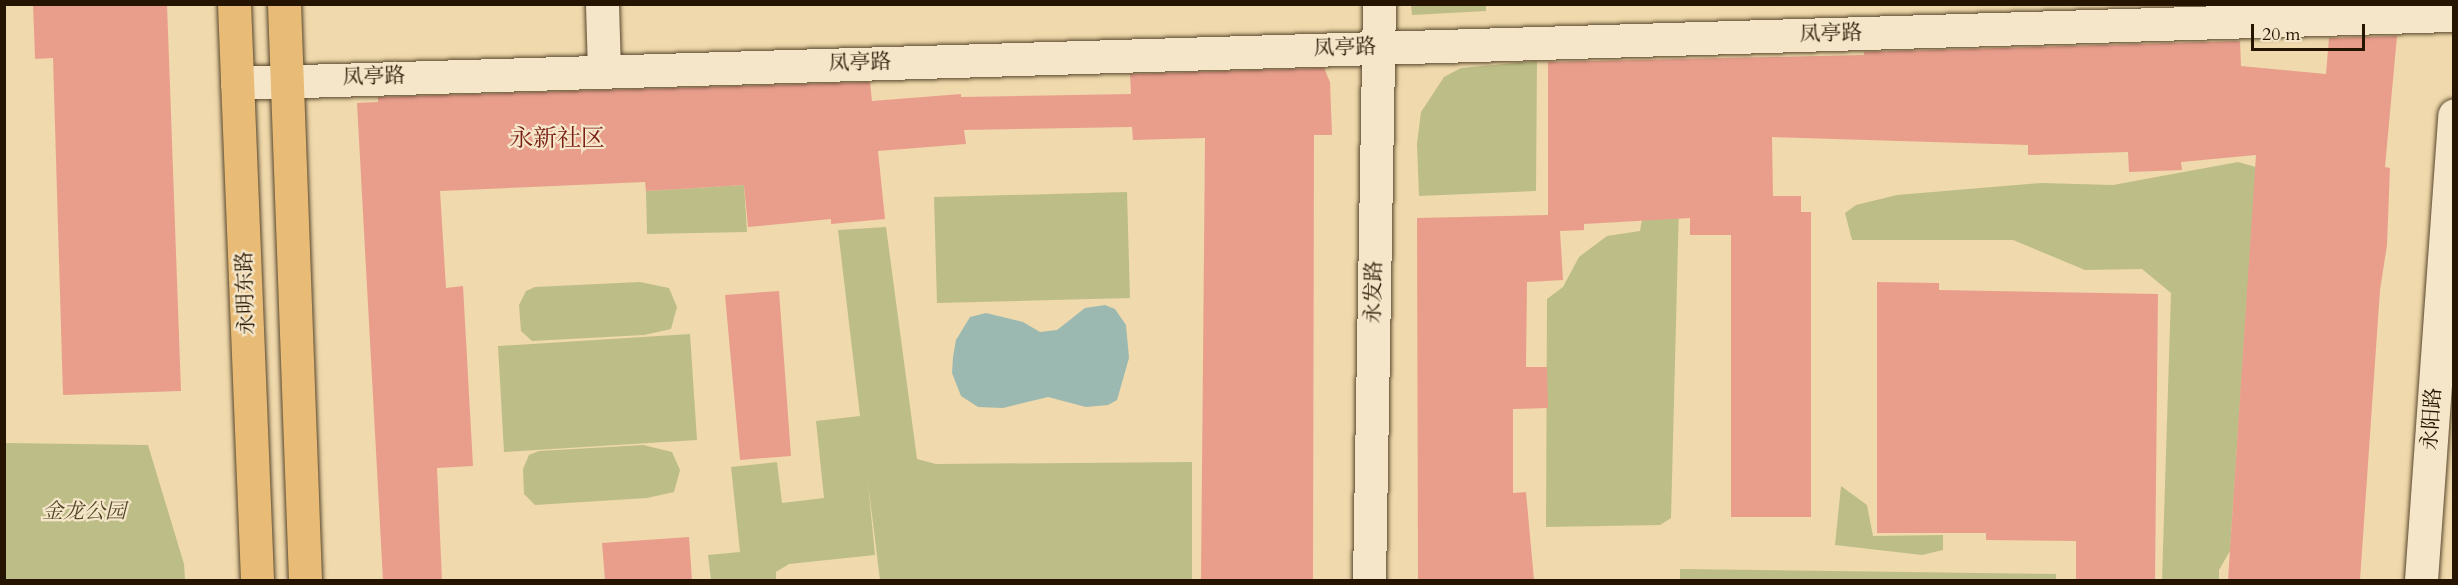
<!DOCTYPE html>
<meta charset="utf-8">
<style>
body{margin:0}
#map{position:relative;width:2458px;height:585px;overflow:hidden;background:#f0d9ac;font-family:Cardo,"Noto Serif SC",serif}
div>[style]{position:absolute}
.green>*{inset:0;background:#bdbe87}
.water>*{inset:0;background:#9cb9b1}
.building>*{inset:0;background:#e99e8c}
.roads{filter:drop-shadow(0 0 2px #58462b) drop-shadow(0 0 2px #58462b)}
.street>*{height:33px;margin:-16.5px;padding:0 16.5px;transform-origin:16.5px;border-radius:16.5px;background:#f5e6c9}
.primary>*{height:33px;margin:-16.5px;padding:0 16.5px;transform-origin:16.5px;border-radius:16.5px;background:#e8bc76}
span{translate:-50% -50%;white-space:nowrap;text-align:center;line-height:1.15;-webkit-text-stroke:4.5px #f5e6c9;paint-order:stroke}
.street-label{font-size:21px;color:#251500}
.park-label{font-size:21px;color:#534828;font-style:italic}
.quarter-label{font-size:24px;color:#7a1f14}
.frame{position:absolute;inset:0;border:6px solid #251500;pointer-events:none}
.scale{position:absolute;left:2251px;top:24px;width:114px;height:27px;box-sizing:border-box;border:3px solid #251500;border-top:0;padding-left:8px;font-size:18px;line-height:21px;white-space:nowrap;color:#251500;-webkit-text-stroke:4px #f5e6c9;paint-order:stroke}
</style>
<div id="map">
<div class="green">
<i style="clip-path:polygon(1411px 5px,1486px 5px,1486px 11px,1412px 15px)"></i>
<i style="clip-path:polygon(1537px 61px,1536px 191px,1419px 196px,1417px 144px,1421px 112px,1444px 77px,1461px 68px)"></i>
<i style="clip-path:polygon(2238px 162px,2256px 167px,2230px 551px,2219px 570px,2219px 580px,2162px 580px,2171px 293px,2142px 269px,2085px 270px,2013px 240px,1852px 240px,1845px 213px,1856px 205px,1897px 195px,2041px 183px,2113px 185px)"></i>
<i style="clip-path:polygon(744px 185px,747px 232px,647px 234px,646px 191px)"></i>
<i style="clip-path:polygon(1127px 192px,1130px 298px,937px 303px,934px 197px)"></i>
<i style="clip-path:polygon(1679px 205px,1671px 518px,1660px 525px,1546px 527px,1547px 299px,1563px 287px,1579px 257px,1607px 236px,1640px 231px,1644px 208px)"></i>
<i style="clip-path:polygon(886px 227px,917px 459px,936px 464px,1192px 462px,1192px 580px,880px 580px,868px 483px,875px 555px,789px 564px,776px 572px,776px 580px,711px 580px,708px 555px,740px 552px,731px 467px,777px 462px,782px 503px,824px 498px,816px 421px,860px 416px,838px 230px)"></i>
<i style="clip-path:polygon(640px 282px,669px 288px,677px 307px,671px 329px,644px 335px,532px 341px,521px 331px,519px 305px,526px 291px,535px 287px)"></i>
<i style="clip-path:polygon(690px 334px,697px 440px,504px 452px,498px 346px)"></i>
<i style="clip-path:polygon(5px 443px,148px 445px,184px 564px,185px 580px,5px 580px)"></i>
<i style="clip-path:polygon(643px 445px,672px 452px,680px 470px,674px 492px,647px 498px,535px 505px,524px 494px,523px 469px,529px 455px,539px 451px)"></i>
<i style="clip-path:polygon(1841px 486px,1867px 505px,1873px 536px,1943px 535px,1943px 550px,1922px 555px,1835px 545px)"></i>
<i style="clip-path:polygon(1680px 569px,2056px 574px,2056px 580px,1680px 580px)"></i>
</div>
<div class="water">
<i style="clip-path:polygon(1105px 305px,1115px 309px,1126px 325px,1129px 358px,1117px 400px,1108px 405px,1086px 407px,1048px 397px,1003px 408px,978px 407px,961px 396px,952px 373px,953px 357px,956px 340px,970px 317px,986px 313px,1023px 322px,1040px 332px,1057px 330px,1085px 308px)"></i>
</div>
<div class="building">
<i style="clip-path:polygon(33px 4px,167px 4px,181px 391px,63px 395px,53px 58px,35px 59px)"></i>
<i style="clip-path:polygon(2397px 36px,2385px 167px,2390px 168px,2387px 245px,2380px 290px,2360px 580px,2228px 580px,2256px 155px,2181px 162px,2182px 170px,2129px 172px,2128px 152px,2028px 155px,2028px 145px,1772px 137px,1773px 196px,1801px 196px,1801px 212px,1811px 212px,1811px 517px,1731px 517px,1731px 235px,1690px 235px,1690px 218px,1584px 224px,1584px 230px,1560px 231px,1563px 280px,1527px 282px,1526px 367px,1547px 367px,1548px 408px,1513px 409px,1513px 493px,1526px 492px,1534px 580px,1418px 580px,1417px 218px,1548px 215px,1548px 62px,1864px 55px,1864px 52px,2240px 41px,2241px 66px,2326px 74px,2329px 38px)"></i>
<i style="clip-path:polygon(1324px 68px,1330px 82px,1332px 135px,1314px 135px,1313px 580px,1201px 580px,1205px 138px,1133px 140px,1132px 127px,964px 130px,966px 144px,878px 151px,885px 219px,831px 224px,831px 219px,748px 227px,744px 185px,646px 191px,645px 182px,440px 191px,446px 288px,463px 286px,473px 466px,437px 468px,442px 580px,383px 580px,357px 103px,378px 102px,378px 97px,870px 82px,872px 101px,961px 94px,961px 97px,1131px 94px,1130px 74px)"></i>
<i style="clip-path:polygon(1877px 282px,1939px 283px,1939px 290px,2158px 294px,2155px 580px,2076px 580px,2076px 541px,1986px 540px,1986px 533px,1877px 533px)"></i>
<i style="clip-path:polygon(779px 291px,791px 456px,740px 460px,725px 295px)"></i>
<i style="clip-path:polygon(689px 537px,692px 580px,605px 580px,602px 543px)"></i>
</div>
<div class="roads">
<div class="street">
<i style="left:602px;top:4px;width:66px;rotate:88.3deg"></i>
<i style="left:237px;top:83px;width:2218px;rotate:-1.76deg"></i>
<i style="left:1369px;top:580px;width:576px;rotate:-89.01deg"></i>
<i style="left:2421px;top:580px;width:466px;rotate:-85.9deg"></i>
</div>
<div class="primary">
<i style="left:234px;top:4px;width:576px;rotate:87.71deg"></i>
<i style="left:284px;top:4px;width:576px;rotate:87.91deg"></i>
</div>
</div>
<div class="street-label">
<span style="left:1831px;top:34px;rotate:-2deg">凤亭路</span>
<span style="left:1345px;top:48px;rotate:-2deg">凤亭路</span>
<span style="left:860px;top:63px;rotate:-2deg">凤亭路</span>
<span style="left:374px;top:77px;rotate:-2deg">凤亭路</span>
<span style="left:1374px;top:292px;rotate:-89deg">永发路</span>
<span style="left:246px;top:293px;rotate:-92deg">永明东路</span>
<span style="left:2432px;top:419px;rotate:-86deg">永阳路</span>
</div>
<div class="park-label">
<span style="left:84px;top:512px">金龙公园</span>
</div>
<div class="quarter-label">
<span style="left:557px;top:139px">永新社区</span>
</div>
<div class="frame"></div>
<div class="scale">20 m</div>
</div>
